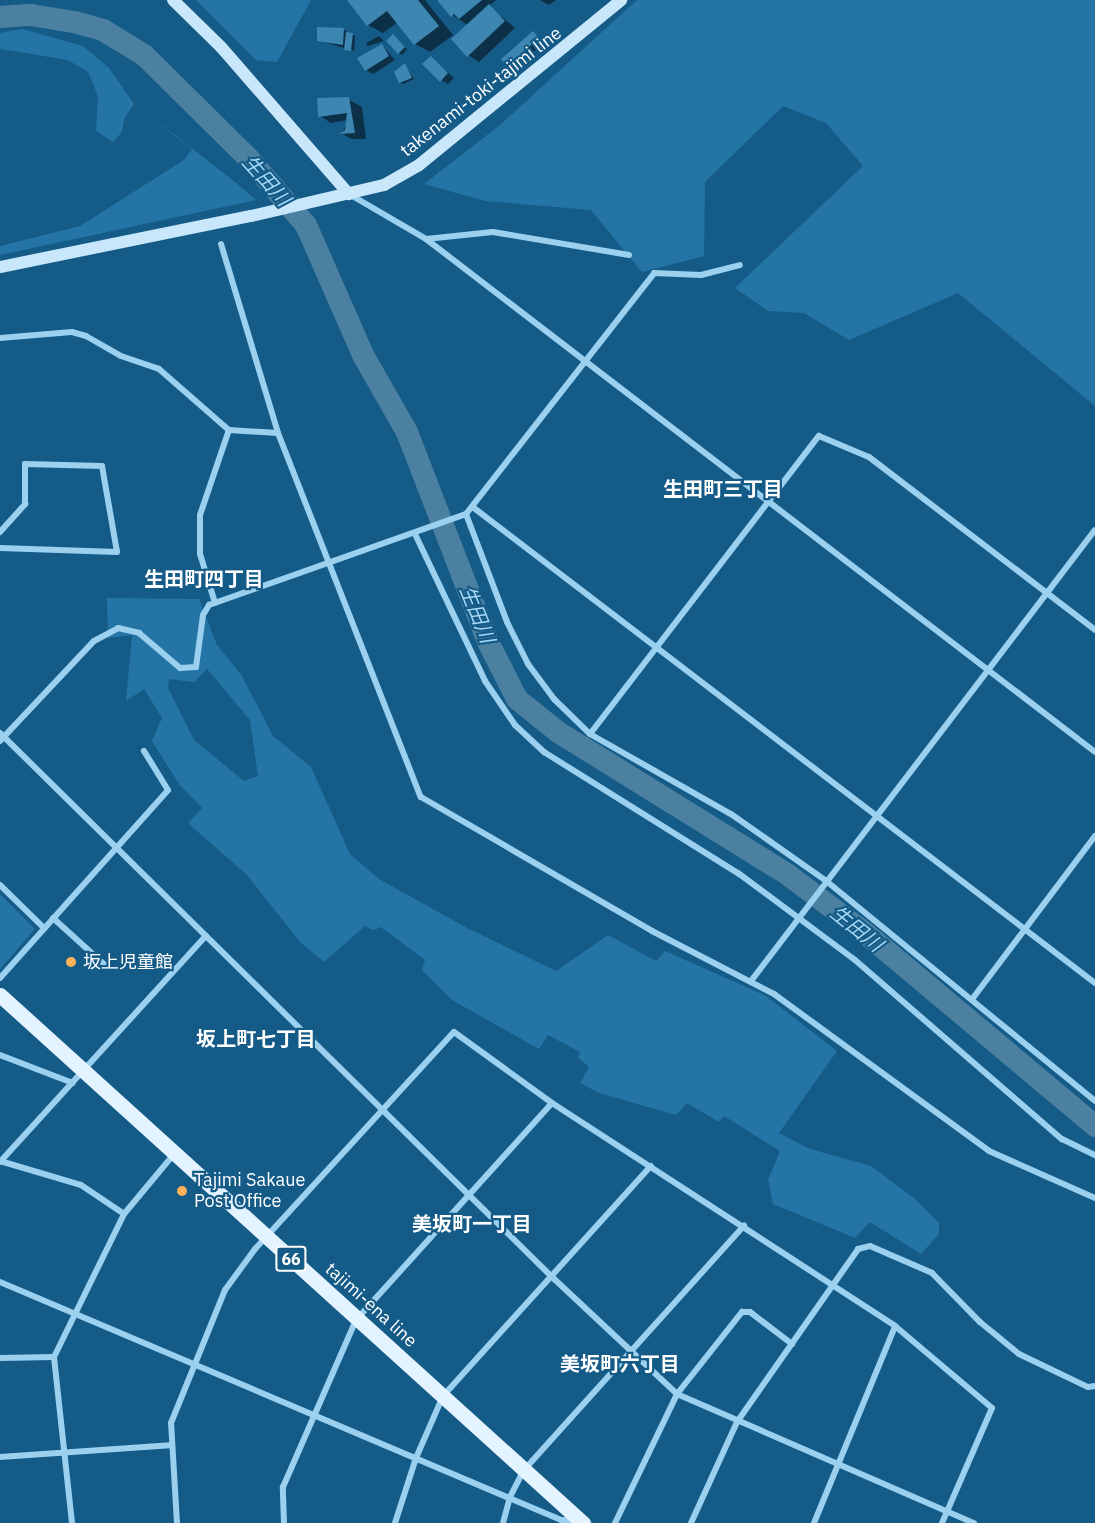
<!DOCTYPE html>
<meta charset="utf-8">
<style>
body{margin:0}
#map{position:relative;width:1095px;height:1523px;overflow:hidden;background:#155b88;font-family:"IBM Plex Sans","Noto Sans JP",sans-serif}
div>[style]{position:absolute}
.green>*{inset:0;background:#2475a6}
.shadow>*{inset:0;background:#0007}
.river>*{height:22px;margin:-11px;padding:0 11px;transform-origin:11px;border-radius:11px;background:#4c80a0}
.building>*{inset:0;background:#3d86b2}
.street>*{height:6px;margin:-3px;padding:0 3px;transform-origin:3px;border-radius:3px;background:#9bd0ef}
.secondary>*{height:12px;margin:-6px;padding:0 6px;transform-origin:6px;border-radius:6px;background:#c9e7fa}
.primary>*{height:15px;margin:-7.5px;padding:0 7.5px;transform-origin:7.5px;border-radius:7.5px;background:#e3f3ff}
.dots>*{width:16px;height:16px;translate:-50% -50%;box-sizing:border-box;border:3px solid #155b88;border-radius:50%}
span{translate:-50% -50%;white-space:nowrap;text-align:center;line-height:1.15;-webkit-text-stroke:4.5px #155b88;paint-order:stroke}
.shield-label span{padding:2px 4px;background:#155b88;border:2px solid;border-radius:4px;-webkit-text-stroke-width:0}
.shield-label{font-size:16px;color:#fff;font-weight:700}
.street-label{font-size:18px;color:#fff}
.poi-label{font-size:18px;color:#fff}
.left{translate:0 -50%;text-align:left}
.water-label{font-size:20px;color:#a7d9f6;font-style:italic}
.neighbourhood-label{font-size:20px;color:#fff;font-weight:700}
</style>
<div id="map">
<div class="green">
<i style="clip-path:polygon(196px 0,311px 0,277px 62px,256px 60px)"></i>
<i style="clip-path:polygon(637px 0,1095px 0,1095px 406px,958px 293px,849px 340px,804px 313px,768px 311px,735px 288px,863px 166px,826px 123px,783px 106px,705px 182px,704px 256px,642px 272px,591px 210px,485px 201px,424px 184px,500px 125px)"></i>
<i style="clip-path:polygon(22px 29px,83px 46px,109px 68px,134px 104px,175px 135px,235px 182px,256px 200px,0 255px,0 246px,80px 226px,184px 160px,192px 149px,134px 104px,124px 119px,122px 132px,113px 142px,96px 131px,98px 96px,88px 72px,68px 60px,0 49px,0 33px)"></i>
<i style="clip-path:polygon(evenodd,107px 598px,199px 599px,217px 645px,242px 676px,273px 736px,311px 767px,350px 854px,379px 879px,467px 928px,556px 971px,608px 935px,656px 961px,665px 951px,766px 996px,837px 1051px,779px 1133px,810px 1149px,871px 1166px,915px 1199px,939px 1223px,939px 1234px,921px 1254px,870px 1222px,855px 1238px,773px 1204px,768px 1180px,780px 1151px,724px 1116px,719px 1122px,687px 1103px,676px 1115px,599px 1093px,580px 1083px,589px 1067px,578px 1058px,580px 1052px,548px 1035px,539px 1049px,452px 1000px,422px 970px,425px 960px,381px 927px,373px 930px,365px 926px,324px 962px,300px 942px,247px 875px,188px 823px,202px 808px,179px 784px,152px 741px,162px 718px,144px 689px,126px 701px,132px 635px,108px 638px,107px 598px,207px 669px,250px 720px,258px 776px,244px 781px,194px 740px,168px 688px,169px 679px,194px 682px,207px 669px)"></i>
<i style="clip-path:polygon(0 894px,35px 929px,0 969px)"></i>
</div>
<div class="shadow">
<i style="clip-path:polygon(349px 0,425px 0,453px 35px,430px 52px,415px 44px,398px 22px,383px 33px,368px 25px)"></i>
<i style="clip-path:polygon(439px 0,496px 0,489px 6px,515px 28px,479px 62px,468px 55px,468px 25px,452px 15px)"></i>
<i style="clip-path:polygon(540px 0,556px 0,549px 5px)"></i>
<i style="clip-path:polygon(344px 30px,355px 36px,354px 51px,318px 40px)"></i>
<i style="clip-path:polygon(533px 33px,545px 42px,515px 68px,508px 64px)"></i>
<i style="clip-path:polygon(379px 36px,384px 41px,368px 46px,366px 43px)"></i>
<i style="clip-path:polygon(396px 38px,407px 49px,402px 55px,399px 53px)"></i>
<i style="clip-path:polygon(382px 45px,395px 60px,373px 74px,366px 70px)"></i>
<i style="clip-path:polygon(431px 58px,454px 78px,448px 84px,441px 80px)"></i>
<i style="clip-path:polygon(405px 65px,414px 79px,403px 84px,400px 82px)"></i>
<i style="clip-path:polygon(319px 99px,351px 101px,362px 107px,366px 139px,352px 139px,342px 134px,348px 120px,331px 123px,320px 116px)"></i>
</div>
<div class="river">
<i style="left:0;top:17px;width:31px;rotate:-4deg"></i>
<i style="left:31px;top:15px;width:44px;rotate:9.2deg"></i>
<i style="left:74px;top:22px;width:30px;rotate:15deg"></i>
<i style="left:103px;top:30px;width:48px;rotate:31.4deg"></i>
<i style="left:144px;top:55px;width:149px;rotate:44.7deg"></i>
<i style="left:250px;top:160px;width:86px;rotate:49.3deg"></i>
<i style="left:306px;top:225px;width:142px;rotate:66.3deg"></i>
<i style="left:363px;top:355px;width:89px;rotate:60.3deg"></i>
<i style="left:407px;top:432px;width:225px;rotate:68.9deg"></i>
<i style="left:488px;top:642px;width:64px;rotate:63deg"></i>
<i style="left:517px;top:699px;width:53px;rotate:38.8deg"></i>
<i style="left:558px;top:732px;width:269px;rotate:31.8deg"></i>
<i style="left:787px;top:874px;width:96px;rotate:37deg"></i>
<i style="left:864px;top:932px;width:302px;rotate:40deg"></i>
</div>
<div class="building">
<i style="clip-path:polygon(347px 0,418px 0,439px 26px,414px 45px,387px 11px,367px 26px)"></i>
<i style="clip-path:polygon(437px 0,482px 0,459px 19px,454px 14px,451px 17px)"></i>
<i style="clip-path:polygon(489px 4px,505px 21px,467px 57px,451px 39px)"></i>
<i style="clip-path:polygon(317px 27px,344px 28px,343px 45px,317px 41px)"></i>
<i style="clip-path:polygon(533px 31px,539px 38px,507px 66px,501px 59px)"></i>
<i style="clip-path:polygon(346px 32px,353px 33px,351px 51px,344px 50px)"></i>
<i style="clip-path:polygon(393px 34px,405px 47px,398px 54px,386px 41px)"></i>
<i style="clip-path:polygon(382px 44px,389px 56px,365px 71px,357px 58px)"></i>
<i style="clip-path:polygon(431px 56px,448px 73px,440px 82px,422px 64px)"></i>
<i style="clip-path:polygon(405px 63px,412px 78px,399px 83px,394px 72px)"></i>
<i style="clip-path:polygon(349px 97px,355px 133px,340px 134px,345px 130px,347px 113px,318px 117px,317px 98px)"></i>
</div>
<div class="street">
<i style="left:349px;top:194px;width:89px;rotate:30.3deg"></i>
<i style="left:426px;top:239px;width:843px;rotate:37.48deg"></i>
<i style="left:426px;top:239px;width:67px;rotate:-6deg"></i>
<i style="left:493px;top:232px;width:138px;rotate:9.6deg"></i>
<i style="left:221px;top:244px;width:197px;rotate:73.2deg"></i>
<i style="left:278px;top:433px;width:391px;rotate:68.6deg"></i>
<i style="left:421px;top:797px;width:267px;rotate:30.1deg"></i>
<i style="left:652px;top:931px;width:137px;rotate:27.3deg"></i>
<i style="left:774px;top:994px;width:266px;rotate:36.1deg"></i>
<i style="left:989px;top:1151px;width:116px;rotate:23.9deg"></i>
<i style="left:0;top:338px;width:72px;rotate:-4.8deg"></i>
<i style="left:72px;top:332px;width:15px;rotate:16deg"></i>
<i style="left:86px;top:336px;width:40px;rotate:29.7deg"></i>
<i style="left:121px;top:356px;width:40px;rotate:18.9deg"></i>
<i style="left:159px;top:369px;width:93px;rotate:41.1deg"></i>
<i style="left:229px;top:430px;width:49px;rotate:3.5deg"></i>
<i style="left:474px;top:508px;width:782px;rotate:37.41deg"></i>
<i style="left:466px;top:514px;width:116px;rotate:69.2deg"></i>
<i style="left:507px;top:622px;width:47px;rotate:63.4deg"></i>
<i style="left:528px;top:664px;width:44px;rotate:53.4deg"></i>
<i style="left:554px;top:699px;width:50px;rotate:44.2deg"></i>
<i style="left:590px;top:734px;width:162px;rotate:29.6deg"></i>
<i style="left:731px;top:814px;width:115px;rotate:35.1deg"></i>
<i style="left:825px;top:880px;width:349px;rotate:39.3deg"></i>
<i style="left:0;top:532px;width:38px;rotate:-48deg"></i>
<i style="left:25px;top:504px;width:40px;rotate:-90deg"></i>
<i style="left:25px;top:464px;width:77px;rotate:1.5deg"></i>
<i style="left:102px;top:466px;width:87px;rotate:80.1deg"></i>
<i style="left:117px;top:552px;width:117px;rotate:-178deg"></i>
<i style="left:415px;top:534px;width:163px;rotate:64.5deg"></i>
<i style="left:485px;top:681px;width:53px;rotate:55.7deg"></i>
<i style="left:515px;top:725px;width:40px;rotate:43deg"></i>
<i style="left:544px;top:752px;width:229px;rotate:32deg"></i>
<i style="left:738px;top:873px;width:146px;rotate:36.6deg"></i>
<i style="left:855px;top:960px;width:274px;rotate:40.9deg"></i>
<i style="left:1062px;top:1139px;width:37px;rotate:26deg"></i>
<i style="left:215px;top:603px;width:51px;rotate:-107deg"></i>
<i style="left:200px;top:554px;width:39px;rotate:-90deg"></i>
<i style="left:200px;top:515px;width:90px;rotate:-71.2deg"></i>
<i style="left:0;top:733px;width:774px;rotate:44.58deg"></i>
<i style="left:551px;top:1276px;width:173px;rotate:43.1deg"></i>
<i style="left:677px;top:1394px;width:324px;rotate:23.5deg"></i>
<i style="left:590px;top:734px;width:376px;rotate:-52.5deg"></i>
<i style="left:819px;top:436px;width:54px;rotate:22.8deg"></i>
<i style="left:869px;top:457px;width:285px;rotate:37.4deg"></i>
<i style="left:0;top:741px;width:137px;rotate:-46.8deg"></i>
<i style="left:94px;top:641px;width:27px;rotate:-28deg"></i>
<i style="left:118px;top:628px;width:22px;rotate:13deg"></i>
<i style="left:139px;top:633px;width:54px;rotate:40.5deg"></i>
<i style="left:180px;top:668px;width:16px;rotate:-4deg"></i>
<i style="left:196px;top:667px;width:52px;rotate:-82.3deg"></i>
<i style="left:203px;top:615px;width:12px;rotate:-59deg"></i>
<i style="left:209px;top:605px;width:273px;rotate:-19.5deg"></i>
<i style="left:466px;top:514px;width:306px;rotate:-52deg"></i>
<i style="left:654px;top:273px;width:47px;rotate:2.4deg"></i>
<i style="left:701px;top:275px;width:40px;rotate:-14.4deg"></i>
<i style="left:0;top:885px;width:62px;rotate:44.3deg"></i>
<i style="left:53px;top:918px;width:73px;rotate:42.2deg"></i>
<i style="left:0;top:978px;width:252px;rotate:-48.2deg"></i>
<i style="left:168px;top:790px;width:46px;rotate:-121.6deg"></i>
<i style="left:751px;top:981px;width:567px;rotate:-52.67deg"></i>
<i style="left:973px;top:998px;width:203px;rotate:-53deg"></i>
<i style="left:0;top:1055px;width:78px;rotate:21deg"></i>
<i style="left:0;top:1161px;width:84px;rotate:16.5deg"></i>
<i style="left:81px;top:1185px;width:52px;rotate:34deg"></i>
<i style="left:0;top:1162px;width:306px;rotate:-47.7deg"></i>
<i style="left:0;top:1282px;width:609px;rotate:22.99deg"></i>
<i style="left:561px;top:1520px;width:14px"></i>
<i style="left:0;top:1358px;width:54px;rotate:-1.1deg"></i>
<i style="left:0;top:1457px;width:170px;rotate:-4deg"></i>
<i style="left:72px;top:1523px;width:167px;rotate:-96.2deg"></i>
<i style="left:54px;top:1357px;width:159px;rotate:-63.9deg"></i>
<i style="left:124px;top:1214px;width:78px;rotate:-50.2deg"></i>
<i style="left:177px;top:1523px;width:100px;rotate:-93.4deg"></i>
<i style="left:171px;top:1423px;width:144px;rotate:-67.9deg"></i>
<i style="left:225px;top:1290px;width:51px;rotate:-53.8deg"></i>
<i style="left:255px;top:1249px;width:294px;rotate:-47.5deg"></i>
<i style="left:454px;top:1032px;width:121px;rotate:35.9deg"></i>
<i style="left:552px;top:1103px;width:409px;rotate:33deg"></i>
<i style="left:895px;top:1326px;width:127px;rotate:40.2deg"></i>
<i style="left:992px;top:1408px;width:125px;rotate:113.5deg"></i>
<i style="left:284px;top:1523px;width:36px;rotate:-92deg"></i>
<i style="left:283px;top:1487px;width:182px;rotate:-66.4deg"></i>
<i style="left:356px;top:1320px;width:292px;rotate:-47.9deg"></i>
<i style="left:395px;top:1523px;width:68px;rotate:-72.1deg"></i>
<i style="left:416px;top:1458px;width:68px;rotate:-66.5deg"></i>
<i style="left:443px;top:1396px;width:310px;rotate:-47.9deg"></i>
<i style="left:503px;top:1523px;width:27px;rotate:-75deg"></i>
<i style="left:510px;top:1497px;width:30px;rotate:-63deg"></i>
<i style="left:524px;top:1470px;width:329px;rotate:-48deg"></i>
<i style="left:615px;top:1523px;width:143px;rotate:-64.3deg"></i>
<i style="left:677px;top:1394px;width:105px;rotate:-51.6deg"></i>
<i style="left:742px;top:1312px;width:8px"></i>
<i style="left:750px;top:1312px;width:53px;rotate:37.3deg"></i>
<i style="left:691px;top:1523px;width:111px;rotate:-65.5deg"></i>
<i style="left:737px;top:1422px;width:211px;rotate:-55deg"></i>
<i style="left:858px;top:1249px;width:12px;rotate:-14deg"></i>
<i style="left:870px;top:1246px;width:68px;rotate:23.5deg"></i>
<i style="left:932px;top:1273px;width:69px;rotate:45.6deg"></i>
<i style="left:980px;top:1322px;width:50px;rotate:39.4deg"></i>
<i style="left:1019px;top:1354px;width:76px;rotate:25.6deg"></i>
<i style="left:1088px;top:1387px;width:7px;rotate:-8deg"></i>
<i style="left:814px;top:1523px;width:213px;rotate:-67.6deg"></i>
</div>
<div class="secondary">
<i style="left:173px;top:0;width:67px;rotate:44.4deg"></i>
<i style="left:221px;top:47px;width:195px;rotate:49deg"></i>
<i style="left:0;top:267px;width:256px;rotate:-11.5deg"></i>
<i style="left:251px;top:216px;width:137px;rotate:-13.1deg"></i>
<i style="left:384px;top:185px;width:40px;rotate:-29.7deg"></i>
<i style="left:419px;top:165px;width:261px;rotate:-39.2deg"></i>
</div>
<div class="primary">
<i style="left:0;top:995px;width:787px;rotate:42.17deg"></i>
</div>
<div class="dots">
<i style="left:71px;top:962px;background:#ffb259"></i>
<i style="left:182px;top:1191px;background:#ffb259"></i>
</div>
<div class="shield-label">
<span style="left:291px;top:1259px">66</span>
</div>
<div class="street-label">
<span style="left:481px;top:92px;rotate:-38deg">takenami-toki-tajimi line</span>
<span style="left:371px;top:1305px;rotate:42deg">tajimi-ena line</span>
</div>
<div class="poi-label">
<span class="left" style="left:83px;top:962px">坂上児童館</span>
<span class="left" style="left:194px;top:1191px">Tajimi Sakaue<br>Post Office</span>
</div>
<div class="water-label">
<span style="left:267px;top:180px;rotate:48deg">生田川</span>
<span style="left:478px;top:614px;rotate:68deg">生田川</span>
<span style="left:857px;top:928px;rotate:39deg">生田川</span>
</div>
<div class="neighbourhood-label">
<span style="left:723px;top:488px">生田町三丁目</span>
<span style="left:204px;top:578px">生田町四丁目</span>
<span style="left:256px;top:1038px">坂上町七丁目</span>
<span style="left:472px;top:1223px">美坂町一丁目</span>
<span style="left:620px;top:1363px">美坂町六丁目</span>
</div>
</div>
